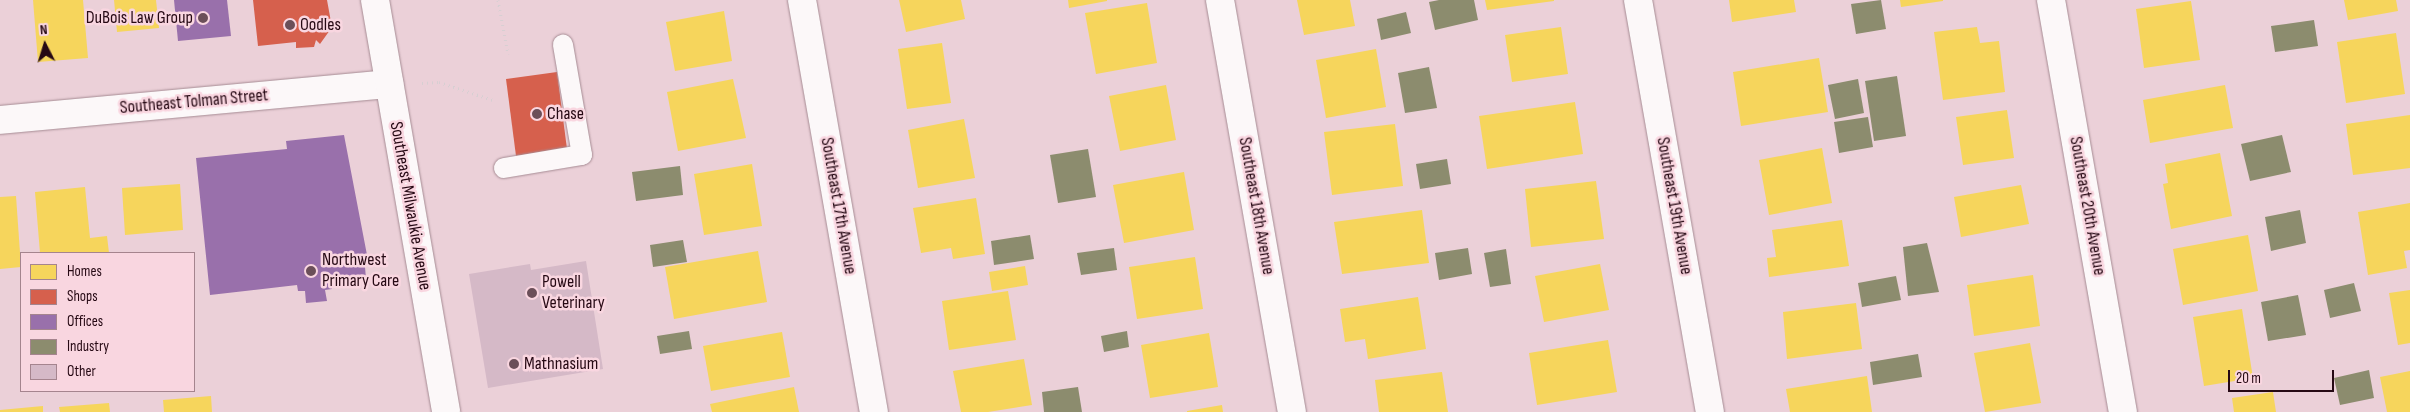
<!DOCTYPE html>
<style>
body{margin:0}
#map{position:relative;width:2410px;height:412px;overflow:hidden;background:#ebd0d8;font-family:"Sofia Sans Condensed",sans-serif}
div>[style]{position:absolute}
.homes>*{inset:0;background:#f6d55c}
.shops>*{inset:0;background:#d6604d}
.offices>*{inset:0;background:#9970ab}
.industry>*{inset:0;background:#8c8c6e}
.building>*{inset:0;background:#d5b9c7}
.path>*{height:3px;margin-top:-1.5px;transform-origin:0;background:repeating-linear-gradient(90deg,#d7cfd2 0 1px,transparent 0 5px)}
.roads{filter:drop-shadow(0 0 1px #a68c94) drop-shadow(0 0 1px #a68c94)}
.lane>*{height:20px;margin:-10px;padding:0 10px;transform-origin:10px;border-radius:10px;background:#fcf8f9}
.street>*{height:28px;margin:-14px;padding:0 14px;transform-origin:14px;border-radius:14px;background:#fcf8f9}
.secondary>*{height:28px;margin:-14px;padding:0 14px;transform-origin:14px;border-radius:14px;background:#fcf8f9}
.dots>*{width:14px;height:14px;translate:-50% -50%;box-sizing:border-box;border:2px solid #f9d6e0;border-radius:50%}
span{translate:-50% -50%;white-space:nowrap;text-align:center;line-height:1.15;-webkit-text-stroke:5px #f9d6e0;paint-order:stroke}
.poi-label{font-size:18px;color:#260914}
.right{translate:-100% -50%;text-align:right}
.left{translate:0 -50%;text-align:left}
.street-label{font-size:18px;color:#260914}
.legend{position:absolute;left:20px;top:252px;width:175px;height:140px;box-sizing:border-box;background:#f9d6e0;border:1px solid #a5848e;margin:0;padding:6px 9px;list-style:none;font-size:15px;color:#260914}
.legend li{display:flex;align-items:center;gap:10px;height:25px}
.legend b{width:25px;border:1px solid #a5848e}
.north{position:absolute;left:20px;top:20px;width:50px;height:50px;-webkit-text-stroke:4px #f9d6e0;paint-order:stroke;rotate:355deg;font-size:14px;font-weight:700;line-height:20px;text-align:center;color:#260914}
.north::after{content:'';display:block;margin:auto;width:18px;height:22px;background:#260914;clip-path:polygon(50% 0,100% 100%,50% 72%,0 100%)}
.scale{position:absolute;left:2228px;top:370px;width:106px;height:22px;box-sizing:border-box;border:2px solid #260914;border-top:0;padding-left:6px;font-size:15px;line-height:18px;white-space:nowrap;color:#260914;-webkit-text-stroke:4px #f9d6e0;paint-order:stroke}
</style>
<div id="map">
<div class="homes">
<i style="clip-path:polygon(33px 0,83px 0,88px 58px,38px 62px)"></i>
<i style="clip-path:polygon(114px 0,156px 0,159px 28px,117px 32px)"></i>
<i style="clip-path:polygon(899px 0,961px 0,965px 19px,906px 32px)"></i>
<i style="clip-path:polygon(1068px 0,1107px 0,1107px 1px,1069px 8px)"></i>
<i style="clip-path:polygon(1297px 0,1350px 0,1355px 26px,1304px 35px)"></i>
<i style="clip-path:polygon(1485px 0,1554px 0,1554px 1px,1487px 10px)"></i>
<i style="clip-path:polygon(1729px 0,1794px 0,1796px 12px,1732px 22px)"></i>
<i style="clip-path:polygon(1900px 0,1943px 0,1943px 1px,1901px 7px)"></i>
<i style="clip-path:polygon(2344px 0,2396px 0,2398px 11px,2348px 20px)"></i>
<i style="clip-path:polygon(2191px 1px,2200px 60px,2144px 68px,2136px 9px)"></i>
<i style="clip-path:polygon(1147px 3px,1157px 63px,1096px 74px,1085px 13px)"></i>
<i style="clip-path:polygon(724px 11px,732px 61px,675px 71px,666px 22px)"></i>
<i style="clip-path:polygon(1561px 27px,1568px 74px,1512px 82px,1505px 35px)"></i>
<i style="clip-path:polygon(1977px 27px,1980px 43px,1999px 41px,2005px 92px,1943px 100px,1934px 32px)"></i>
<i style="clip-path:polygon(2396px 33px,2405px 94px,2346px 103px,2337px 42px)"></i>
<i style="clip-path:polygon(942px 43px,951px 103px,907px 109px,898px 49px)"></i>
<i style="clip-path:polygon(1376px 49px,1386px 107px,1326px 118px,1316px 60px)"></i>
<i style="clip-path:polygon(1819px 58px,1828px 112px,1741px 126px,1733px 72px)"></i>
<i style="clip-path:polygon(733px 79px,746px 138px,678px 151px,667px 92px)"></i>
<i style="clip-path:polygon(1166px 85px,1176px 140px,1120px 151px,1109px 96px)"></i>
<i style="clip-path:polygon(2225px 85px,2233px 128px,2150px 143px,2143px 100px)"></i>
<i style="clip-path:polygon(1575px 102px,1583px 154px,1487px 169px,1479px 116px)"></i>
<i style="clip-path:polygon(2007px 110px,2014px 158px,1963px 165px,1956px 117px)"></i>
<i style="clip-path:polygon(2410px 115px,2410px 168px,2353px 175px,2346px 124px)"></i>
<i style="clip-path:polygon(964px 119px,975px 178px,918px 188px,908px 130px)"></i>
<i style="clip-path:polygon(1395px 124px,1403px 186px,1332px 195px,1324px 132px)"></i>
<i style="clip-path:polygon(1822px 148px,1832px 203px,1769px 215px,1759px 160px)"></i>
<i style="clip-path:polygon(2220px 153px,2232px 216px,2171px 229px,2163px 184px,2168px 183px,2165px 164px)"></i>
<i style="clip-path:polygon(752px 164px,762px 226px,704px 235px,694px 174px)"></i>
<i style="clip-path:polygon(1184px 172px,1194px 230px,1124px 243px,1113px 185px)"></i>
<i style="clip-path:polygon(1596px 181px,1604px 239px,1531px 247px,1525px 189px)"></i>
<i style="clip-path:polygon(180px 184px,183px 230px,125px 235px,122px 188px)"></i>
<i style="clip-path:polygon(2021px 185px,2029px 224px,1961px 237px,1954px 197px)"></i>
<i style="clip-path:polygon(85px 187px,90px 238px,107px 236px,109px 253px,40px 253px,35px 192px)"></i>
<i style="clip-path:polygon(16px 196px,21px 267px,0 269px,0 197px)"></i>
<i style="clip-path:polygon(976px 198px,985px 254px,953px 259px,951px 248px,921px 253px,913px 208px)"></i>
<i style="clip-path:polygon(2410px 203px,2410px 250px,2404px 251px,2407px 268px,2368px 275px,2358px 212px)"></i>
<i style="clip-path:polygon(1422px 210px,1429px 263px,1342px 274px,1334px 222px)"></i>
<i style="clip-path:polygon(1842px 220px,1849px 266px,1769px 277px,1767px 258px,1776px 257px,1772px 230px)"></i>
<i style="clip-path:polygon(2248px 235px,2258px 291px,2183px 305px,2173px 249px)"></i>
<i style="clip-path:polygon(758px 251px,767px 302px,674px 319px,665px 267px)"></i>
<i style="clip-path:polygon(1195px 257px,1203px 309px,1137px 319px,1129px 267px)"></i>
<i style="clip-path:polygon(1600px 264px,1609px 310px,1544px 322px,1535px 276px)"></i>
<i style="clip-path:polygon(1025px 266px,1028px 285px,992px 291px,989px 272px)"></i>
<i style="clip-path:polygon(2033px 275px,2040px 326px,1974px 336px,1967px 285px)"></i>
<i style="clip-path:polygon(2410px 290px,2410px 343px,2398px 345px,2389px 293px)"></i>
<i style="clip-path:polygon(1008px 291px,1016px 340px,949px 350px,942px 301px)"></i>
<i style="clip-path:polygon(1418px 297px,1426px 349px,1368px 359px,1365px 339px,1345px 342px,1340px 309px)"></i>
<i style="clip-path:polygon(1856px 303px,1862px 349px,1787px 359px,1783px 312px)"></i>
<i style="clip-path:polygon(2242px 309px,2253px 378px,2204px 386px,2193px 317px)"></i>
<i style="clip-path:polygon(782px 332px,790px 377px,711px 391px,703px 346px)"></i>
<i style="clip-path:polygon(1209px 333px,1218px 387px,1150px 398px,1141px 345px)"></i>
<i style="clip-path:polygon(1608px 340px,1617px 392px,1537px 405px,1529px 353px)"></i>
<i style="clip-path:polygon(2030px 343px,2041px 403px,1985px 412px,1974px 353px)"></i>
<i style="clip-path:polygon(1024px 359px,1032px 405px,988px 412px,961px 412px,953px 371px)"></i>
<i style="clip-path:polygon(2410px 371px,2410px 412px,2387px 412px,2380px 377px)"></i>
<i style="clip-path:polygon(1442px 372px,1448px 412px,1379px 412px,1375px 380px)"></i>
<i style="clip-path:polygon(1867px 376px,1872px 412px,1790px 412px,1786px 389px)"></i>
<i style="clip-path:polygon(794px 387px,799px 412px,712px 412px,710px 404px)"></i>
<i style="clip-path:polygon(2273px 392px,2276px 412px,2234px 412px,2232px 398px)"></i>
<i style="clip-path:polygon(211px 396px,212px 412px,164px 412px,163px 400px)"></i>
<i style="clip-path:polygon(109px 403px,110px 412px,60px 412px,59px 407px)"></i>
<i style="clip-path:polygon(1222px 405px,1223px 412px,1187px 412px,1187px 411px)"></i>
<i style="clip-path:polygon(43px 406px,43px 412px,0 412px,0 410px)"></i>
</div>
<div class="shops">
<i style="clip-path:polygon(253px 0,327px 0,331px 22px,324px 26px,330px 30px,320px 44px,316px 40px,314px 47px,296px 48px,296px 42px,258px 46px)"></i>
<i style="clip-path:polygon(557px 72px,567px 149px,516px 156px,506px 79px)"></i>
</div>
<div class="offices">
<i style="clip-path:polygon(174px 0,227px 0,231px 36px,178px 41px)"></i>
<i style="clip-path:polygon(344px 135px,367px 255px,364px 255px,366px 279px,331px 282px,332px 289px,325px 290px,327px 301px,306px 303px,305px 291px,298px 291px,297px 285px,210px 295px,196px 158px,287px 149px,286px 141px)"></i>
</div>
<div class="industry">
<i style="clip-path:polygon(1439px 0,1474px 0,1478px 20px,1435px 30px,1429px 2px)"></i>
<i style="clip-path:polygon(1881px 0,1886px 29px,1856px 34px,1851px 4px)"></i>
<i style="clip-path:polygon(1406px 12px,1411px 33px,1381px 40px,1377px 19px)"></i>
<i style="clip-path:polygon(2314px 20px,2318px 46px,2275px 52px,2271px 26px)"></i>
<i style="clip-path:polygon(1429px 67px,1437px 108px,1405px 113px,1398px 73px)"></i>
<i style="clip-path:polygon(1897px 76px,1906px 136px,1874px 141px,1865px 81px)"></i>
<i style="clip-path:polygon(1858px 79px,1864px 113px,1835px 119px,1828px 85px)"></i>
<i style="clip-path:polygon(1868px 117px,1873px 147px,1839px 153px,1834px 122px)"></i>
<i style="clip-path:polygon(2282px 135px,2291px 172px,2250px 181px,2241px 144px)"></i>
<i style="clip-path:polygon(1088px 149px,1096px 197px,1058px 203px,1050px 155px)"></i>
<i style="clip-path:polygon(1447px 159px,1451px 184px,1420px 189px,1416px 164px)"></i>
<i style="clip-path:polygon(680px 166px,683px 195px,636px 201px,632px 172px)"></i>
<i style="clip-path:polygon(2300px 210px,2306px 243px,2271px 251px,2265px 217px)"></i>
<i style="clip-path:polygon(1030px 235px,1034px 259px,994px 265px,991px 241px)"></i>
<i style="clip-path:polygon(683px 240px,687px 262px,653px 267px,650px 245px)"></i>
<i style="clip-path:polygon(1927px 243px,1939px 292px,1908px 296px,1903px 247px)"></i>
<i style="clip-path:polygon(1114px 248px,1117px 270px,1081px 275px,1077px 253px)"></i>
<i style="clip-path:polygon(1468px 248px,1472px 274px,1439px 280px,1435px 253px)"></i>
<i style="clip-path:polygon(1506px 249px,1511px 284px,1490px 287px,1484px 253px)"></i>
<i style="clip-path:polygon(1896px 276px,1901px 300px,1862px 307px,1858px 283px)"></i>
<i style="clip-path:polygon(2354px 283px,2361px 311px,2330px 318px,2324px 290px)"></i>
<i style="clip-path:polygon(2298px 295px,2306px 335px,2268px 341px,2261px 302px)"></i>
<i style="clip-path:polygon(689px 331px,692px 349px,660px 354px,657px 336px)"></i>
<i style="clip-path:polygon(1127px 331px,1129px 347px,1104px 352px,1101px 336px)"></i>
<i style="clip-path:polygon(1918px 354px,1922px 377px,1873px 385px,1870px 362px)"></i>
<i style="clip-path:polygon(2369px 370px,2374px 398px,2340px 405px,2334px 378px)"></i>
<i style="clip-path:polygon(1078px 387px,1082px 412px,1044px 412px,1042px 392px)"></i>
</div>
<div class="building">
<i style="clip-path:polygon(586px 261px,603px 369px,488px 388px,469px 274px,530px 264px,531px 270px)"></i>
</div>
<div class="path">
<i style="left:498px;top:0;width:55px;rotate:79.5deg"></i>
<i style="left:422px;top:83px;width:17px;rotate:-3deg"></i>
<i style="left:439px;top:82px;width:57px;rotate:18.4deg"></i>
</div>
<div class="roads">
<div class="lane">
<i style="left:504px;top:168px;width:79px;rotate:-9.5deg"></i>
<i style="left:582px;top:155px;width:112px;rotate:-99.8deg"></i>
</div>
<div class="street">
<i style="left:1220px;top:0;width:418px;rotate:80.1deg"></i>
<i style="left:1638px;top:0;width:418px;rotate:80.1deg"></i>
<i style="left:2051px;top:0;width:418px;rotate:80.1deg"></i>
<i style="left:0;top:120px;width:391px;rotate:-5.3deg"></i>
</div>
<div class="secondary">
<i style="left:375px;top:0;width:418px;rotate:80.2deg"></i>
<i style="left:802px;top:0;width:418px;rotate:80.1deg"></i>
</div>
</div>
<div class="dots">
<i style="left:203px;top:18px;background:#6b4f59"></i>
<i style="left:290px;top:25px;background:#6b4f59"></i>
<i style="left:537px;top:114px;background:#6b4f59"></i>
<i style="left:311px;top:271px;background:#6b4f59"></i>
<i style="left:532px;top:293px;background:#6b4f59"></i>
<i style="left:514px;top:364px;background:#6b4f59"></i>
</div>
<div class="poi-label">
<span class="right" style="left:193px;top:18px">DuBois Law Group</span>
<span class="left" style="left:300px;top:25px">Oodles</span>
<span class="left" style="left:547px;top:114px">Chase</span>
<span class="left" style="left:322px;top:271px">Northwest<br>Primary Care</span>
<span class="left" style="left:542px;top:293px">Powell<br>Veterinary</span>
<span class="left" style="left:524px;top:364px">Mathnasium</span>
</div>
<div class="street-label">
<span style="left:194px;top:102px;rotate:-5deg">Southeast Tolman Street</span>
<span style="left:410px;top:206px;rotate:80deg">Southeast Milwaukie Avenue</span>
<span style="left:838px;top:206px;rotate:80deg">Southeast 17th Avenue</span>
<span style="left:1256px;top:206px;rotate:80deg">Southeast 18th Avenue</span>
<span style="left:1674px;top:206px;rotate:80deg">Southeast 19th Avenue</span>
<span style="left:2087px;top:206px;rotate:80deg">Southeast 20th Avenue</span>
</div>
<ul class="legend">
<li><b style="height:14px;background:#f6d55c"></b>Homes</li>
<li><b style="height:14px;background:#d6604d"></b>Shops</li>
<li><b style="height:14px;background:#9970ab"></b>Offices</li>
<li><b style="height:14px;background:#8c8c6e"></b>Industry</li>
<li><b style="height:14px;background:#d5b9c7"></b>Other</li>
</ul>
<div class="north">N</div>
<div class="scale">20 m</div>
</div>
